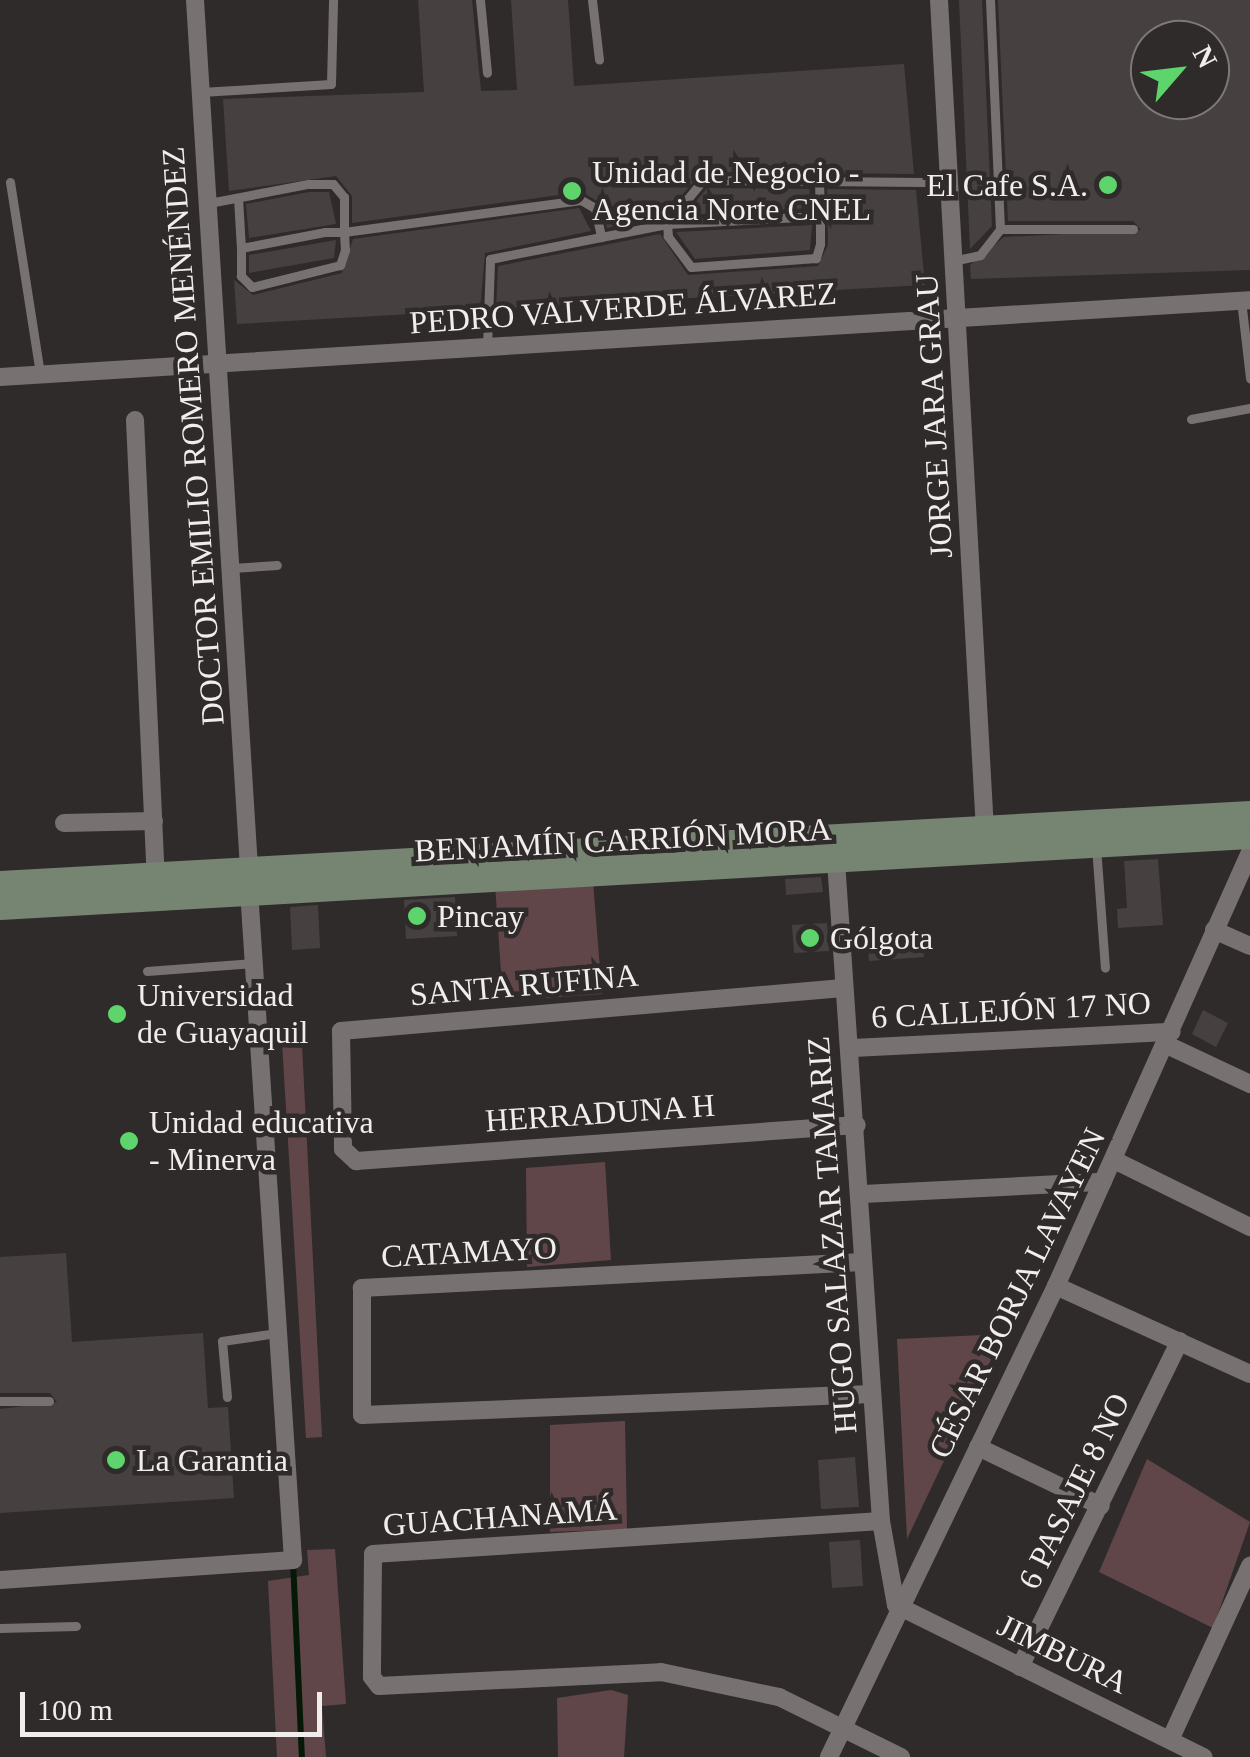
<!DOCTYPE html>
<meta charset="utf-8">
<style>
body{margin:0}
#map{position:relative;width:1250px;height:1757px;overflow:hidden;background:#302b2b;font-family:Georgia,serif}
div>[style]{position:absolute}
.green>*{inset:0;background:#614649}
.stream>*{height:6px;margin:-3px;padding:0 3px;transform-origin:3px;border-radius:3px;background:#061808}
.building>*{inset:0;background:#464041}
.service>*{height:9px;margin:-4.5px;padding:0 4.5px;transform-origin:4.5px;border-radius:4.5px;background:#787171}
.minor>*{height:18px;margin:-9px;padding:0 9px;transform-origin:9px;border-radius:9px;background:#787171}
.secondary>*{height:25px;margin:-12.5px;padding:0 12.5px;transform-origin:12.5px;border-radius:12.5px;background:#758572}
.dots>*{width:28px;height:28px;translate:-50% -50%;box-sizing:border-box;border:5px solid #302b2b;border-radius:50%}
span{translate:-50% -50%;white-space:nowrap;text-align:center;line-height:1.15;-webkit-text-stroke:9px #302b2b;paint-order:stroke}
.poi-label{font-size:32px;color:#f1eded}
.left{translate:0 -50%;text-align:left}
.right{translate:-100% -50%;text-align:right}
.street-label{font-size:32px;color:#f1eded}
.north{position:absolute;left:1130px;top:20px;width:100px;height:100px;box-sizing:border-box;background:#302b2b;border:2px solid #7d7979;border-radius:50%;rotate:62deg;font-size:28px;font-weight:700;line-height:40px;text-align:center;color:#f1eded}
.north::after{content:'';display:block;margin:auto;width:35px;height:45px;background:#5ed56c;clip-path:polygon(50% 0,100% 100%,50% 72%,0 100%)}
.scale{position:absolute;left:20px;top:1692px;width:302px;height:45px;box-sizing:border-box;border:5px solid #f1eded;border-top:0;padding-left:12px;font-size:30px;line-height:35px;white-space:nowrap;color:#f1eded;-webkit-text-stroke:8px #302b2b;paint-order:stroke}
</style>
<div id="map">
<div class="green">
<i style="clip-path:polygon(593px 882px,602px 994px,503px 1001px,495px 884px)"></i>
<i style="clip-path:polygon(281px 1026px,301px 1026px,322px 1437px,306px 1438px)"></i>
<i style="clip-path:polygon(605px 1162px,611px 1260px,527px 1267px,526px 1168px)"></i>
<i style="clip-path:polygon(1004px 1334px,907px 1539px,897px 1339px)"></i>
<i style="clip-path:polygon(625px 1421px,627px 1529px,550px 1532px,550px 1425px)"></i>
<i style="clip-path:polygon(1147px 1459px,1250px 1522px,1213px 1628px,1099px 1572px)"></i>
<i style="clip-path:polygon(335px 1549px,346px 1704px,322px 1706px,326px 1757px,277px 1757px,268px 1581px,309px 1575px,307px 1550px)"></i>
<i style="clip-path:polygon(611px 1690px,628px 1695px,624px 1757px,558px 1757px,557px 1698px)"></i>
</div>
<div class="stream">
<i style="left:293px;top:1561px;width:196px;rotate:87.4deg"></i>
</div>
<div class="building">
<i style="clip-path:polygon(418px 0,472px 0,481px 91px,517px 90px,511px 0,568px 0,574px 86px,904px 64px,914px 174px,702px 172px,663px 217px,607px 228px,601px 203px,581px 192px,352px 223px,352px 196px,336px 176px,229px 191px,223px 99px,424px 92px)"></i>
<i style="clip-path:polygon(959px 0,982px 0,992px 226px,970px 249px)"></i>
<i style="clip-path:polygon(evenodd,998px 0,1250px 0,1250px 270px,971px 279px,970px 265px,1004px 237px,1141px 230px,1133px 221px,1008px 221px,998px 0,1150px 40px,1210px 40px,1210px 100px,1150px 100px,1150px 40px)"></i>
<i style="clip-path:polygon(707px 188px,811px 189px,812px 208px,685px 215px)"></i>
<i style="clip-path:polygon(827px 189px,916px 190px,925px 285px,496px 309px,498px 266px,660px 234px,688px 275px,818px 266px,828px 245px)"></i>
<i style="clip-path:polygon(309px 192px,329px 192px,336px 224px,249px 238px,246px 204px)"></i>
<i style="clip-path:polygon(579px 208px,591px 231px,485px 253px,480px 310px,237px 324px,234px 280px,253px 295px,342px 273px,353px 239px)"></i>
<i style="clip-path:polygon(812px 225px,810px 250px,695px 259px,676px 232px)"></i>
<i style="clip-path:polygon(336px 240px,334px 258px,249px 273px,249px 255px)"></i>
<i style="clip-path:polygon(1158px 859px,1163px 925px,1118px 928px,1117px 909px,1127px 908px,1124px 861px)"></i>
<i style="clip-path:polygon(821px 877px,823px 892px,786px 895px,785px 879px)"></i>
<i style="clip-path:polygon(455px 897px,457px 936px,406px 939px,404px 900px)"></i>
<i style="clip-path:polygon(318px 905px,320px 948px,292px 950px,290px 907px)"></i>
<i style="clip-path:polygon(827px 923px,829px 951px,794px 953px,792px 925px)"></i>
<i style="clip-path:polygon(922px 933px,924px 957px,869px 961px,867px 937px)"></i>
<i style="clip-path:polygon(1203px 1010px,1228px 1023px,1216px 1047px,1192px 1034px)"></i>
<i style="clip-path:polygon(66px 1253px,72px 1342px,203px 1333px,208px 1408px,228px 1407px,234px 1498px,0 1513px,0 1409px,57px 1402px,50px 1393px,0 1393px,0 1257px)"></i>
<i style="clip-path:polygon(855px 1457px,859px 1507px,821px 1509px,818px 1460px)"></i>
<i style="clip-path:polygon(860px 1540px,863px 1586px,832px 1588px,829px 1542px)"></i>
</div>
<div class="service">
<i style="left:480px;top:0;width:73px;rotate:84.5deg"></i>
<i style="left:592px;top:0;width:60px;rotate:83.3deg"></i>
<i style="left:201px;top:92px;width:130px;rotate:-3.5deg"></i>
<i style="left:331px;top:84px;width:84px;rotate:-88.6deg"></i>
<i style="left:10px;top:182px;width:194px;rotate:81.1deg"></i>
<i style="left:819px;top:183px;width:33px;rotate:88deg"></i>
<i style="left:820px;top:216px;width:28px;rotate:90deg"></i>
<i style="left:820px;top:244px;width:15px;rotate:106deg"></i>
<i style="left:816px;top:258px;width:125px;rotate:175.9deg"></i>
<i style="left:691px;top:267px;width:39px;rotate:-127deg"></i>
<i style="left:668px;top:236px;width:12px;rotate:-95deg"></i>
<i style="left:667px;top:224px;width:153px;rotate:-3deg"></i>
<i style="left:238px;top:198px;width:50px;rotate:86.6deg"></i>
<i style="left:209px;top:203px;width:101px;rotate:-10.9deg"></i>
<i style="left:308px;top:184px;width:25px"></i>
<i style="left:333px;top:184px;width:17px;rotate:50deg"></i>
<i style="left:344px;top:197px;width:35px;rotate:90deg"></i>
<i style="left:344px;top:232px;width:18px;rotate:87deg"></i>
<i style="left:345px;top:250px;width:16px;rotate:108deg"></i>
<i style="left:340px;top:265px;width:91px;rotate:166deg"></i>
<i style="left:252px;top:287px;width:16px;rotate:-135deg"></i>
<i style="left:241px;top:276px;width:28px;rotate:-90deg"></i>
<i style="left:241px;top:248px;width:86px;rotate:-10.8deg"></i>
<i style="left:325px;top:232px;width:19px"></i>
<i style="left:344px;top:232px;width:239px;rotate:-7.7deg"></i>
<i style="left:581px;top:200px;width:16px;rotate:30deg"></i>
<i style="left:595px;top:208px;width:30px;rotate:78deg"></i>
<i style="left:1000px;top:229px;width:133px"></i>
<i style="left:957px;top:260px;width:24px;rotate:-12deg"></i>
<i style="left:980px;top:255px;width:33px;rotate:-52deg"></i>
<i style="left:1000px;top:229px;width:229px;rotate:-92.5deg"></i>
<i style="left:1241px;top:300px;width:79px;rotate:83.4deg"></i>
<i style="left:487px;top:347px;width:88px;rotate:-88deg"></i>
<i style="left:490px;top:259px;width:180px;rotate:-11.2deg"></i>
<i style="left:667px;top:224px;width:57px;rotate:-50.7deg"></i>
<i style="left:703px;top:180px;width:246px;rotate:0.5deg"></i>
<i style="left:1191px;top:419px;width:60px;rotate:-10.6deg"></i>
<i style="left:232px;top:568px;width:45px;rotate:-3.8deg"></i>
<i style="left:1096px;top:846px;width:122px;rotate:85.8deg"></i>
<i style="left:147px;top:971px;width:107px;rotate:-4.3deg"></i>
<i style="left:227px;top:1397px;width:56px;rotate:-95.1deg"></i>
<i style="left:222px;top:1341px;width:56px;rotate:-8.3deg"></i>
<i style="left:0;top:1401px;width:49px"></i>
<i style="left:0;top:1628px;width:76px;rotate:-1.5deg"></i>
</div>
<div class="minor">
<i style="left:195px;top:0;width:870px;rotate:86.44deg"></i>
<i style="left:939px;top:0;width:831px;rotate:86.83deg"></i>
<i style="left:0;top:377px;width:1252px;rotate:-3.52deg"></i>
<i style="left:135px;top:420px;width:454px;rotate:87.4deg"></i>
<i style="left:64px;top:823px;width:90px;rotate:-1.3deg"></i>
<i style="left:836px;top:861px;width:662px;rotate:86.1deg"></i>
<i style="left:881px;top:1521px;width:85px;rotate:79.9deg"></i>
<i style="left:896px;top:1605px;width:343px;rotate:26.3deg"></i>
<i style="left:1214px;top:930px;width:39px;rotate:24deg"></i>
<i style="left:843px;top:988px;width:504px;rotate:175.1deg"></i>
<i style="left:341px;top:1031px;width:118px;rotate:89deg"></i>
<i style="left:343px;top:1149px;width:18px;rotate:43deg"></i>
<i style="left:356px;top:1161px;width:502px;rotate:-4.11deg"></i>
<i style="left:1167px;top:1045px;width:92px;rotate:25.2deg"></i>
<i style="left:853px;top:1048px;width:319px;rotate:-2.9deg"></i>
<i style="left:1114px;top:1160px;width:152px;rotate:26.2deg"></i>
<i style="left:863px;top:1194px;width:240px;rotate:-2.9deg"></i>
<i style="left:862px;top:1262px;width:501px;rotate:177.02deg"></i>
<i style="left:362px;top:1288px;width:127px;rotate:90deg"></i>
<i style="left:362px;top:1415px;width:510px;rotate:-2.36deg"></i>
<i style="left:1056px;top:1286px;width:213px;rotate:24.4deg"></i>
<i style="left:978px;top:1447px;width:136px;rotate:25.6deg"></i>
<i style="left:881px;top:1521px;width:509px;rotate:176.28deg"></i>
<i style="left:373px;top:1554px;width:123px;rotate:90.5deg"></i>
<i style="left:372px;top:1677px;width:11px;rotate:52deg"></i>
<i style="left:379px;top:1686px;width:282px;rotate:-2.8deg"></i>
<i style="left:661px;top:1672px;width:121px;rotate:12deg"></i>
<i style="left:779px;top:1697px;width:136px;rotate:26.2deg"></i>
<i style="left:0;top:1580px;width:294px;rotate:-3.9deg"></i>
<i style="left:293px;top:1560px;width:671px;rotate:-93.76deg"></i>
<i style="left:1020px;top:1667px;width:363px;rotate:-63.9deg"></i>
<i style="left:1170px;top:1740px;width:192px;rotate:-65.3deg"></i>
<i style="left:829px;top:1757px;width:523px;rotate:-64.27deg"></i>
<i style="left:1056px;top:1286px;width:475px;rotate:-65.9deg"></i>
</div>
<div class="secondary">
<i style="left:0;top:883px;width:1252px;rotate:-3.21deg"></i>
<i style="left:0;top:907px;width:1252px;rotate:-3.25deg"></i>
</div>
<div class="dots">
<i style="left:1108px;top:185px;background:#5ed56c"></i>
<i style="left:572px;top:191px;background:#5ed56c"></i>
<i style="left:417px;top:916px;background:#5ed56c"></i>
<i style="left:810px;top:938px;background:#5ed56c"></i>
<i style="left:117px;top:1014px;background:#5ed56c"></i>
<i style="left:129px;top:1141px;background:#5ed56c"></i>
<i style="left:116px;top:1460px;background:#5ed56c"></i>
</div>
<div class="poi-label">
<span class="left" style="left:592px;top:191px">Unidad de Negocio -<br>Agencia Norte CNEL</span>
<span class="right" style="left:1088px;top:185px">El Cafe S.A.</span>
<span class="left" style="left:437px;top:916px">Pincay</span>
<span class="left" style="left:830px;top:938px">Gólgota</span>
<span class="left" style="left:137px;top:1014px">Universidad<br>de Guayaquil</span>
<span class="left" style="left:149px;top:1141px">Unidad educativa<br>- Minerva</span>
<span class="left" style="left:136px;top:1460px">La Garantia</span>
</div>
<div class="street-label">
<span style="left:623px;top:308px;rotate:-4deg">PEDRO VALVERDE ÁLVAREZ</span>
<span style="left:934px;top:416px;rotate:-93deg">JORGE JARA GRAU</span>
<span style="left:193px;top:436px;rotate:-94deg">DOCTOR EMILIO ROMERO MENÉNDEZ</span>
<span style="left:623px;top:840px;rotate:-3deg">BENJAMÍN CARRIÓN MORA</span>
<span style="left:524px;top:985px;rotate:-5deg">SANTA RUFINA</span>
<span style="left:1011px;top:1010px;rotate:-3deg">6 CALLEJÓN 17 NO</span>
<span style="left:600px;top:1113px;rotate:-4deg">HERRADUNA H</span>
<span style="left:832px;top:1235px;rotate:-94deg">HUGO SALAZAR TAMARIZ</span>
<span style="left:469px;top:1252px;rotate:-3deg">CATAMAYO</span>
<span style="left:1017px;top:1293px;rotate:-64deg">CÉSAR BORJA LAVAYEN</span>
<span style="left:1074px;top:1491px;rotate:-64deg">6 PASAJE 8 NO</span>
<span style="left:500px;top:1517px;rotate:-4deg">GUACHANAMÁ</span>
<span style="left:1063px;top:1654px;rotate:26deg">JIMBURA</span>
</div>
<div class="north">N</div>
<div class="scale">100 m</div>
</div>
